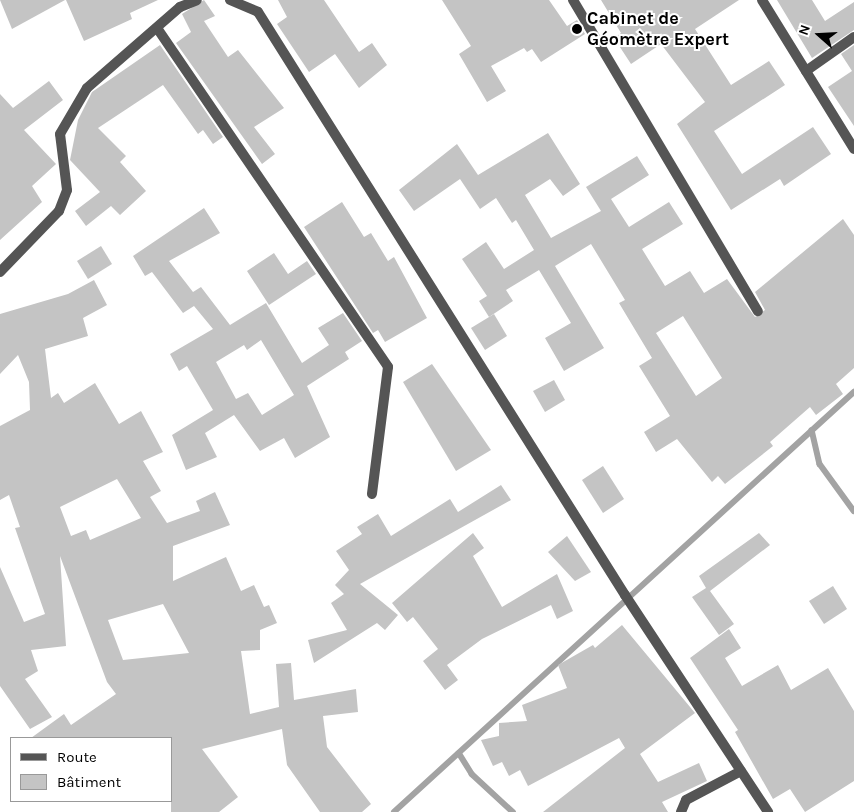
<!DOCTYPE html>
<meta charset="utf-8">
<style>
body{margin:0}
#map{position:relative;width:854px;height:812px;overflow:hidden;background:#fff;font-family:Karla,sans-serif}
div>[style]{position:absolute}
.stream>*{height:5.5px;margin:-2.75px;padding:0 2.75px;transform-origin:2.75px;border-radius:2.75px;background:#a3a3a3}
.building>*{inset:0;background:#c4c4c4}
.minor>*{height:10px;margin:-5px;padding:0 5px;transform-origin:5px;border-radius:5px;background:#555}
.dots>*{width:14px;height:14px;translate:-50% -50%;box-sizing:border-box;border:2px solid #fff;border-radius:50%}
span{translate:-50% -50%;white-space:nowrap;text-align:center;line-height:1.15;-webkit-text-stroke:4px #fff;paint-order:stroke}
.poi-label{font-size:18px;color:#000;font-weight:700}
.left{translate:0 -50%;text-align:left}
.legend{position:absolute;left:10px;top:737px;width:162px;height:65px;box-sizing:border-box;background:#fff;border:1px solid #999;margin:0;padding:6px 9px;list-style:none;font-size:15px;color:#000}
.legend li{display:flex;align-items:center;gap:10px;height:25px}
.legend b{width:25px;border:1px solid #999}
.north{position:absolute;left:794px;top:10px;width:50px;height:50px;-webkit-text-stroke:4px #fff;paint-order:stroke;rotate:289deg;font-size:14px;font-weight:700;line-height:20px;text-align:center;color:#000}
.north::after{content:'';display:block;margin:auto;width:18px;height:22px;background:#000;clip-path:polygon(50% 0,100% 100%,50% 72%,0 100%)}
</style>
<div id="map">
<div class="stream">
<i style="left:812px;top:430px;width:35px;rotate:77deg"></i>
<i style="left:820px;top:464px;width:58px;rotate:54.1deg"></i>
<i style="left:459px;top:753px;width:25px;rotate:58deg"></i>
<i style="left:472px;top:774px;width:56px;rotate:42.8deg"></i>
<i style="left:394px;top:812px;width:623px;rotate:-42.4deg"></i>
</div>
<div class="building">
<i style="clip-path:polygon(0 0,65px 0,12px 29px)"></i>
<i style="clip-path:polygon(66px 0,158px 0,130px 13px,132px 19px,84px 41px)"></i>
<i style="clip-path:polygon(204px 0,215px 16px,204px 21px,228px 57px,238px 50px,284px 108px,254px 127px,275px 154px,262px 164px,176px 43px,191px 32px,182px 14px)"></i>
<i style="clip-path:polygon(278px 0,324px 0,359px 52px,372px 43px,387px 65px,359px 88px,335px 54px,309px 72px,277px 24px,287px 17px)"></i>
<i style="clip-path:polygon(442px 0,549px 0,567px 26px,577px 20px,585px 34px,541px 62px,532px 49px,527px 52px,524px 48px,491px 66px,506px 91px,487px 102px,459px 54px,471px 46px)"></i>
<i style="clip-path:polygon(601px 0,739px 0,695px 29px,731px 85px,769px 61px,785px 85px,714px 131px,742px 174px,813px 127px,831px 154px,784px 186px,780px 179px,731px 210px,677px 124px,705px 102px,661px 44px,631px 64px,614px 38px,621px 33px)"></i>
<i style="clip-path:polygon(777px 0,812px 0,825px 21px,854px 2px,854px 30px,812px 58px)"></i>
<i style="clip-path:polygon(160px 45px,223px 137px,213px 144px,203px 130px,198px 134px,163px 85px,98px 128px,126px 156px,120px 162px,146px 191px,120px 215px,111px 206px,86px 226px,75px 211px,100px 192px,70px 160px,78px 120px,92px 92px)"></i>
<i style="clip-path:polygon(854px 45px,854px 126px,828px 87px,852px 71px,841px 54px)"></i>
<i style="clip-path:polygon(49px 81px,63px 100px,24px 130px,56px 164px,32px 186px,42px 202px,0 240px,0 94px,13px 108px)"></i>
<i style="clip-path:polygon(evenodd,548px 133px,580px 184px,563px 196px,550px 179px,525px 195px,551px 238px,601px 211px,586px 187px,637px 156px,649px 175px,611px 199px,629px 227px,669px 202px,683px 224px,642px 249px,665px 286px,690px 271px,704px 293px,727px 279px,755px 317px,765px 310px,755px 292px,843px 219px,854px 235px,854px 368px,836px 384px,843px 394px,816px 415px,810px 407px,770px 442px,773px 446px,725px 484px,718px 476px,712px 482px,677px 439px,656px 452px,644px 432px,670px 416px,639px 366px,652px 358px,619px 303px,625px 300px,591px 244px,555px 266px,604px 348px,564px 371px,545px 338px,571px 323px,539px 270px,506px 290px,513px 301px,489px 317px,479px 301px,487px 296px,462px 259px,486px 242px,504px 269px,534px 250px,516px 220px,512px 223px,496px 198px,480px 209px,460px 179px,414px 211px,399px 190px,457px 144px,478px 175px,548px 133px,683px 316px,722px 378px,696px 396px,656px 333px,683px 316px)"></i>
<i style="clip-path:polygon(342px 202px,364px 237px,371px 233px,388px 261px,394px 257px,427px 318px,385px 342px,378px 330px,373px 333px,304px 227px)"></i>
<i style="clip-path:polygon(evenodd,204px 208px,220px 233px,169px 261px,193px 292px,201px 287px,230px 325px,266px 303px,302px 363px,329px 345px,318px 328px,343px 313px,362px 341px,345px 352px,349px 359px,307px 386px,330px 437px,295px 458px,284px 438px,260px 451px,234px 415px,205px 433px,217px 457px,186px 470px,172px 435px,213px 410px,187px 366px,179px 371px,170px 354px,213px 329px,194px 306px,183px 313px,152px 272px,145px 276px,133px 256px,204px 208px,261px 340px,294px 395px,262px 415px,248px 393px,236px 399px,216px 362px,244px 345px,247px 350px,261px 340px)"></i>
<i style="clip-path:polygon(101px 246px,112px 264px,88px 279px,77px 261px)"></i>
<i style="clip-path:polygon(274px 253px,288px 274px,307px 261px,316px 274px,269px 305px,247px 271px)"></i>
<i style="clip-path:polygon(evenodd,94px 280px,107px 305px,83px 318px,88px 336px,45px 349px,51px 398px,58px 393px,64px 403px,95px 383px,119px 424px,141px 411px,163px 452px,143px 461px,161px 491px,150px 497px,167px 523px,200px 511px,196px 501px,215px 492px,230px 525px,173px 546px,173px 581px,226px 557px,241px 591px,254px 585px,264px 607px,269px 605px,277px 623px,260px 630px,260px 650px,241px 651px,250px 714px,279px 707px,276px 664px,291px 663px,294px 700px,356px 689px,358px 712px,323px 716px,327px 747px,371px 804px,362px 812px,320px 812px,287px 765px,282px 729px,202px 749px,238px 797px,219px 812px,171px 812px,171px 738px,31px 738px,64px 714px,71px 725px,116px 694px,107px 682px,60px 556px,66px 646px,31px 650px,38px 671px,25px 679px,52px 717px,30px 729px,0 686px,0 567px,24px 622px,45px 614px,15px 528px,20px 527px,9px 495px,0 500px,0 426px,30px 410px,29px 382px,18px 355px,0 374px,0 314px,68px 294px,94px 280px,117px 479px,141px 518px,90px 540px,86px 530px,71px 536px,60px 507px,117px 479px,94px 280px,163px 604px,189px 653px,123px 660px,108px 620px,163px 604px)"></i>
<i style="clip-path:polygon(494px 314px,507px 336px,485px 350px,471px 328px)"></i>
<i style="clip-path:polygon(432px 364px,491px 450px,456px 471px,403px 382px)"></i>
<i style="clip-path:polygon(554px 380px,565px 400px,545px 412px,533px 391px)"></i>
<i style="clip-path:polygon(603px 466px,624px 499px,603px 513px,582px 480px)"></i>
<i style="clip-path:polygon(501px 485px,511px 500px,360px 584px,398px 615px,385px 630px,377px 623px,314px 663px,308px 640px,347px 630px,331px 603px,344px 594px,335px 585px,349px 570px,336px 551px,362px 534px,357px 527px,378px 514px,391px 536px,450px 499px,458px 512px)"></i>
<i style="clip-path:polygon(473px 533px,484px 548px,473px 556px,502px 607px,557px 574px,573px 611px,557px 619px,551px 605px,482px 639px,447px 665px,458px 680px,445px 690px,423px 661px,438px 649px,413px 617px,407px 622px,392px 603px)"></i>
<i style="clip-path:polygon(759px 533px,770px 545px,710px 591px,734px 624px,719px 635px,692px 597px,706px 588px,699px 576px)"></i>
<i style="clip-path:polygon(567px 536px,591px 572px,575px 581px,548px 552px)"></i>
<i style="clip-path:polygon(833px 586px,847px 609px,824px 624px,809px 601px)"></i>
<i style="clip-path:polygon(622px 625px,695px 713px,640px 754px,658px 782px,699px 763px,707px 781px,662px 802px,668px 812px,543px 812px,625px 748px,619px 738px,528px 786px,520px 770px,509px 776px,502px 762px,493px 766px,481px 740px,499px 736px,499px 723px,527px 721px,522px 705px,567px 688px,558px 665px,593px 645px,595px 648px)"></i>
<i style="clip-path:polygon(729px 629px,741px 648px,725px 658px,742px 686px,778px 665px,791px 690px,828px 668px,854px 711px,854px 781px,805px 812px,790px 789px,773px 799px,735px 732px,738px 730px,690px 658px)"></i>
</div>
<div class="minor">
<i style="left:230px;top:0;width:30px;rotate:23deg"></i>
<i style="left:258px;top:12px;width:689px;rotate:57.81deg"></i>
<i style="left:625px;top:595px;width:260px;rotate:56.6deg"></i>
<i style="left:573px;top:0;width:362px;rotate:59.3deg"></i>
<i style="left:762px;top:0;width:175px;rotate:58.3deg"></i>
<i style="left:157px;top:28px;width:410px;rotate:55.7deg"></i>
<i style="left:388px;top:367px;width:128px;rotate:97.2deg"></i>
<i style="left:806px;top:71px;width:59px;rotate:-35.3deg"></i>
<i style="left:0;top:272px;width:85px;rotate:-46deg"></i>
<i style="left:59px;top:211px;width:22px;rotate:-69deg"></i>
<i style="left:67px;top:190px;width:56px;rotate:-97.1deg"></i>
<i style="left:60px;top:134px;width:53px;rotate:-59.6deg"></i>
<i style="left:87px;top:88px;width:123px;rotate:-41.1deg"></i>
<i style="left:180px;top:7px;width:18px;rotate:-22deg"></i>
<i style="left:681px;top:812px;width:13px;rotate:-67deg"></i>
<i style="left:686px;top:800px;width:62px;rotate:-27.8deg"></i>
</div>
<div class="dots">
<i style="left:577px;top:29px;background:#000"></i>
</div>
<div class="poi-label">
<span class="left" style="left:587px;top:29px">Cabinet de<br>Géomètre Expert</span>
</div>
<ul class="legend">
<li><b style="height:6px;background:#555"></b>Route</li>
<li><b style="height:14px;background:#c4c4c4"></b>Bâtiment</li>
</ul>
<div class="north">N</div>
</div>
